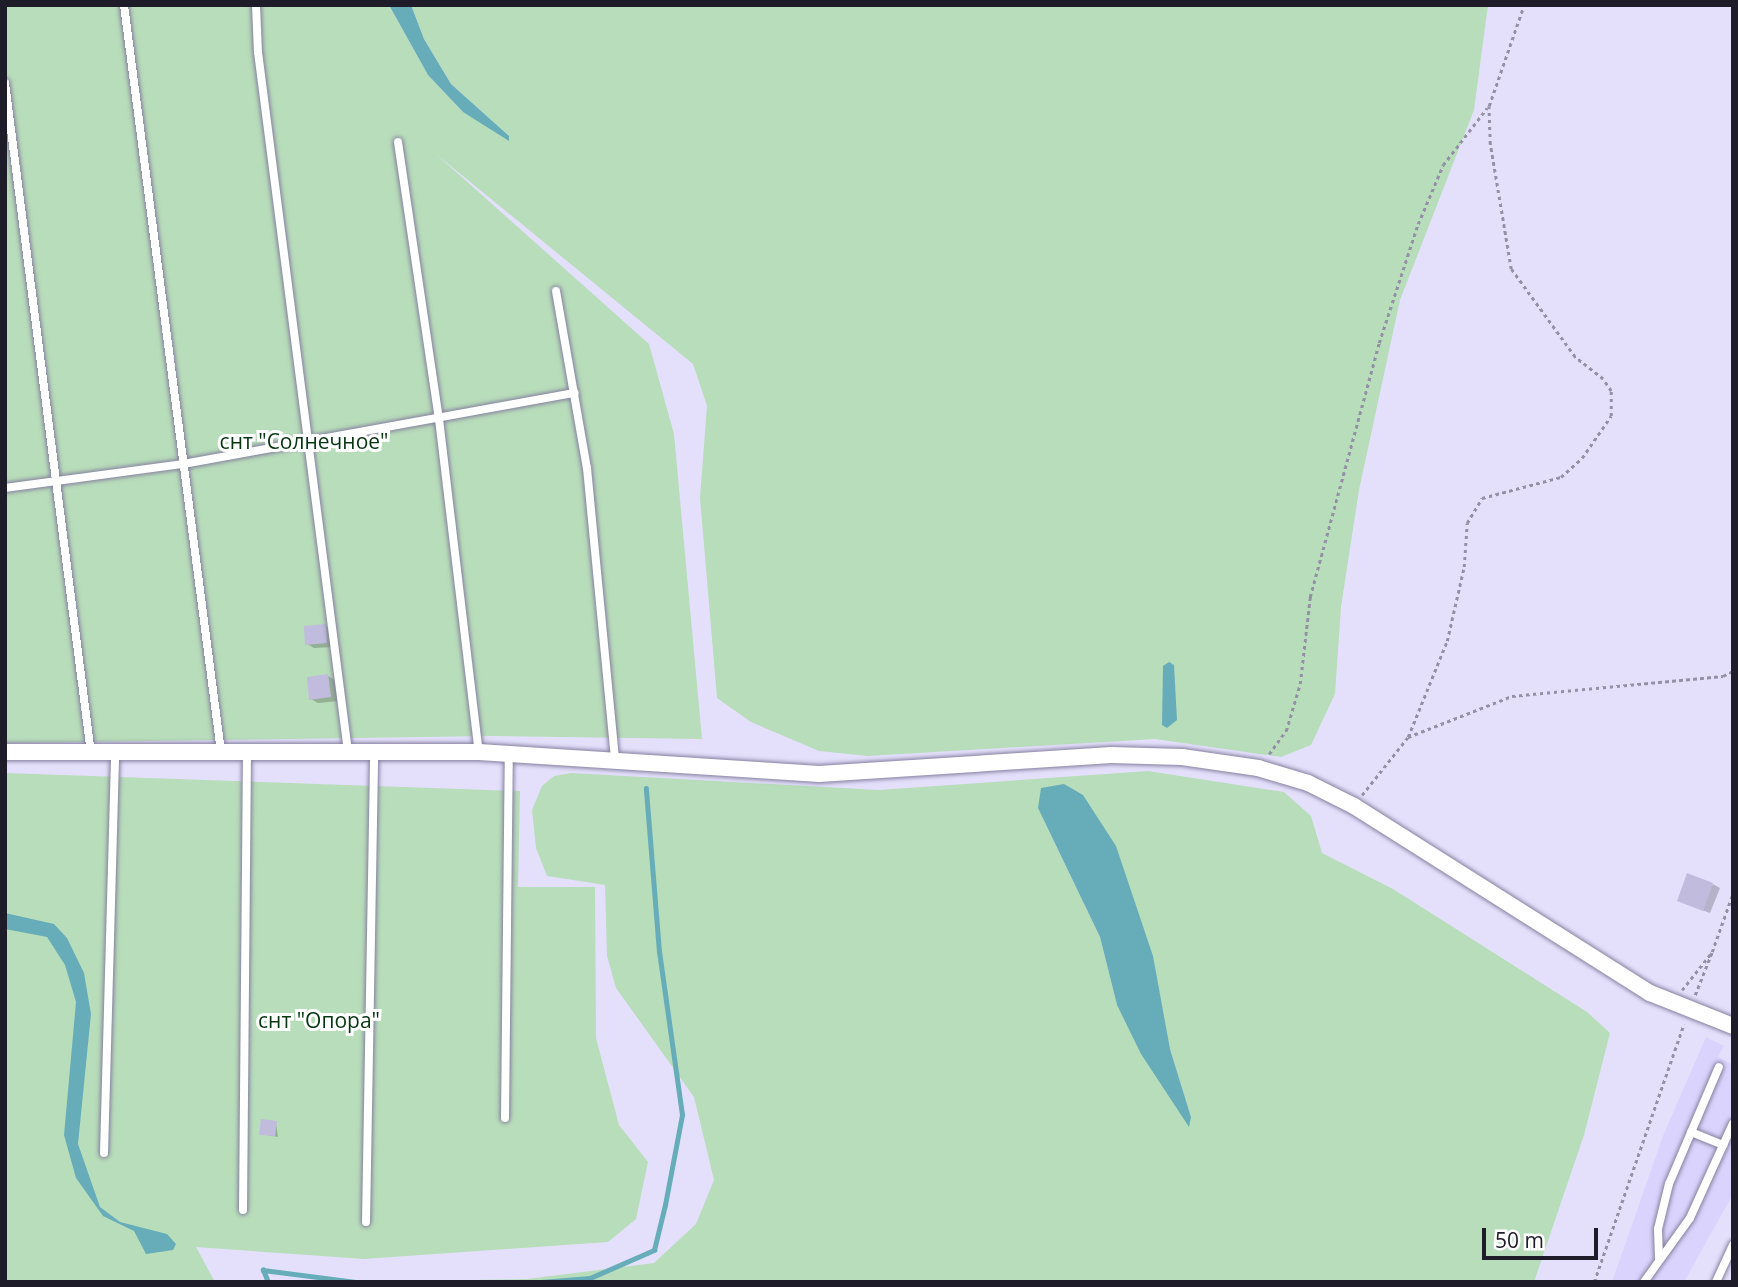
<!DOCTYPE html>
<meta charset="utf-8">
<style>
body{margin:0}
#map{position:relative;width:1738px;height:1287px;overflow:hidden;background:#e4e0fc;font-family:"Open Sans",sans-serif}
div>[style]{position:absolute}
.built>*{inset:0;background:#dad3fd}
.green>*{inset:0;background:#b8ddba}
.water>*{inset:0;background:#67adb9}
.shadow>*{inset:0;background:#0003}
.stream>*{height:4.5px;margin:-2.25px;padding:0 2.25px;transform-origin:2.25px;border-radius:2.25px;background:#67adb9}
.building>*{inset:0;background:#c1bbdd}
.path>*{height:2.5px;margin-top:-1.25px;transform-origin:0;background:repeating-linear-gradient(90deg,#9491a7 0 3.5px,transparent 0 7px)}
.roads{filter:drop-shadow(0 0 2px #8680a0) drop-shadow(0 0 2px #8680a0)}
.lane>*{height:8px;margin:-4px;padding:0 4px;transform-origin:4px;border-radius:4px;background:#fff}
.street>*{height:16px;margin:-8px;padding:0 8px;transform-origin:8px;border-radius:8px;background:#fff}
span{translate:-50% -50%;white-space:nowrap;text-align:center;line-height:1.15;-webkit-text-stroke:6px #fff;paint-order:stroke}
.park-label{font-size:21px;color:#053610}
.frame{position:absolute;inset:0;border:7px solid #1e1c28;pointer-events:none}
.scale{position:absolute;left:1482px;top:1228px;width:116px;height:32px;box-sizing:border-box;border:4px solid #1e1c28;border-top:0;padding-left:9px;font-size:21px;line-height:24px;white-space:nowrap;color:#1e1c28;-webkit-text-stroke:5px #fff;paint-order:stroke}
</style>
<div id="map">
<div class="built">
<i style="clip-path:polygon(1706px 1037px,1724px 1046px,1718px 1057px,1733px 1065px,1733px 1194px,1684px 1282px,1612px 1282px,1663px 1136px)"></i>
</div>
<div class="green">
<i style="clip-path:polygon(5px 5px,389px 5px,428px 75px,463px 112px,509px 136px,451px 84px,424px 39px,411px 5px,1488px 5px,1474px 110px,1400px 300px,1359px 490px,1341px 607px,1335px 694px,1311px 745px,1281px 757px,1155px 739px,868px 756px,819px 751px,751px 722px,717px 698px,700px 498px,707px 406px,693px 364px,436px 154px,649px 344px,674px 434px,702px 739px,491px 736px,5px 743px)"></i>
<i style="clip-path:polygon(evenodd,1148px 771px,1284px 792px,1311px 816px,1322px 853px,1393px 889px,1587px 1012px,1610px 1033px,1584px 1135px,1534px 1282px,386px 1282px,527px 1279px,654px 1263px,696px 1224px,714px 1180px,694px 1097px,616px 988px,607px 956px,605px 885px,547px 876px,536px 848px,532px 810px,542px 786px,554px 776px,571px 773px,879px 790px,1148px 771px,1038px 808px,1170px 1049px,1191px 1117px,1117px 1005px,1100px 937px,1038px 808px)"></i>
<i style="clip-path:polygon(5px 773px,520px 791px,518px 887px,595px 887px,596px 1038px,619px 1125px,648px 1162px,636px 1219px,608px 1242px,364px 1259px,196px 1247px,215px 1282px,5px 1282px)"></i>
</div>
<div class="water">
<i style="clip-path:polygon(389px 5px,411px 5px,424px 39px,451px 84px,509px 136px,509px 141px,463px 112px,428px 75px)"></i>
<i style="clip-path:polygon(1169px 662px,1174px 665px,1177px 720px,1167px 728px,1162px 725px,1163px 666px)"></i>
<i style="clip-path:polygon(1064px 784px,1083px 795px,1116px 846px,1153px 956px,1170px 1049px,1191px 1117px,1189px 1127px,1141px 1054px,1117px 1005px,1100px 937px,1038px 808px,1041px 788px)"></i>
<i style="clip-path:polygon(5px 913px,54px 924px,67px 938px,84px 973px,91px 1014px,78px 1144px,100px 1207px,120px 1222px,167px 1234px,176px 1244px,173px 1250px,146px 1254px,134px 1231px,103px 1216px,76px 1178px,64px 1135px,76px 1002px,65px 965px,47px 937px,5px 929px)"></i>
</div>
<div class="shadow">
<i style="clip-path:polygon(325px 626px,333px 630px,334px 647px,314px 648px,307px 644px)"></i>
<i style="clip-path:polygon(328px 676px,335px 680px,338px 701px,318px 703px,311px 699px)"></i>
<i style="clip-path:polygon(1713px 884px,1720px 888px,1710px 913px,1686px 904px)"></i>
<i style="clip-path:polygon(276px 1123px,278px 1137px,261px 1134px)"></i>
</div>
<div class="stream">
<i style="left:268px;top:1282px;width:13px;rotate:-113deg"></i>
<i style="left:263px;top:1270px;width:95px;rotate:7.3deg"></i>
<i style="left:541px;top:1282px;width:49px;rotate:-4.7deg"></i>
<i style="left:590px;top:1278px;width:70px;rotate:-23.6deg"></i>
<i style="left:654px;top:1250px;width:46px;rotate:-76.3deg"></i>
<i style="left:665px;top:1205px;width:92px;rotate:-79.3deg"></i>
<i style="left:682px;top:1115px;width:165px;rotate:-98deg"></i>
<i style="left:659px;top:952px;width:164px;rotate:-94.6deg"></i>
</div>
<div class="building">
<i style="clip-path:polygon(326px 624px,327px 643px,305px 645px,304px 626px)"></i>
<i style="clip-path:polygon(328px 674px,331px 697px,309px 700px,307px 677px)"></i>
<i style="clip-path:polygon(1687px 873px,1713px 883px,1703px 911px,1677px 901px)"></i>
<i style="clip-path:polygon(261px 1119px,277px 1121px,275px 1136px,259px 1135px)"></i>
</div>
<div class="path">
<i style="left:1408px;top:737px;width:112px;rotate:-21.5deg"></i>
<i style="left:1512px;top:696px;width:212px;rotate:-5.4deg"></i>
<i style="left:1723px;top:676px;width:11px;rotate:-27deg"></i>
<i style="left:1269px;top:754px;width:29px;rotate:-54deg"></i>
<i style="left:1286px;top:731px;width:49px;rotate:-73.4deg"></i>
<i style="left:1300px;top:684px;width:88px;rotate:-83.4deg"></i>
<i style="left:1310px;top:597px;width:263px;rotate:-74.8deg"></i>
<i style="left:1379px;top:343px;width:125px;rotate:-71.9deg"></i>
<i style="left:1418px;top:224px;width:64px;rotate:-67deg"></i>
<i style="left:1443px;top:165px;width:72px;rotate:-52.3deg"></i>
<i style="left:1362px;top:795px;width:74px;rotate:-51.6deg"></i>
<i style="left:1408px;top:737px;width:104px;rotate:-67.9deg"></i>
<i style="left:1447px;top:641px;width:76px;rotate:-77.1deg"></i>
<i style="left:1464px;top:567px;width:44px;rotate:-86.1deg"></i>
<i style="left:1467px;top:523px;width:29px;rotate:-59deg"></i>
<i style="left:1482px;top:498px;width:82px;rotate:-14.9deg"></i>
<i style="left:1561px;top:477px;width:28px;rotate:-42deg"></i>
<i style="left:1582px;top:458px;width:51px;rotate:-55.4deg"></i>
<i style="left:1611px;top:416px;width:25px;rotate:-90deg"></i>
<i style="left:1611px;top:391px;width:14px;rotate:-124deg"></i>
<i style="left:1603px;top:379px;width:36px;rotate:-142deg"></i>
<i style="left:1575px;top:357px;width:109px;rotate:-126deg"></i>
<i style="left:1511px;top:269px;width:127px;rotate:-99.5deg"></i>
<i style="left:1490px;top:144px;width:38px;rotate:-92deg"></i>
<i style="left:1489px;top:106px;width:107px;rotate:-70.9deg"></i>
<i style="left:1682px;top:990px;width:48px;rotate:-51.7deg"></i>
<i style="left:1712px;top:952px;width:63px;rotate:-70.4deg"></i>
<i style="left:1695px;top:995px;width:46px;rotate:-68.4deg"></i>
<i style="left:1594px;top:1282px;width:273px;rotate:-70.8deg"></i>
</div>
<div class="roads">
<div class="lane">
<i style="left:124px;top:5px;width:753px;rotate:82.6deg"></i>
<i style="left:256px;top:5px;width:47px;rotate:87.6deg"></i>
<i style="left:258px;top:52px;width:706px;rotate:82.67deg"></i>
<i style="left:5px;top:83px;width:675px;rotate:82.69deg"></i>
<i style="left:398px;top:142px;width:280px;rotate:81.6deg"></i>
<i style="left:439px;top:419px;width:335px;rotate:83.2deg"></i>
<i style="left:556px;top:291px;width:180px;rotate:80.1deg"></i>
<i style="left:587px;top:468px;width:291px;rotate:84.5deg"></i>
<i style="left:5px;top:488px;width:180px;rotate:-7.7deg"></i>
<i style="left:183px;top:464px;width:398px;rotate:-10.3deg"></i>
<i style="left:505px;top:1118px;width:364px;rotate:-89.4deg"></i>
<i style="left:1691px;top:1132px;width:35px;rotate:22deg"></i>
<i style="left:104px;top:1153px;width:400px;rotate:-88.4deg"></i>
<i style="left:243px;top:1210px;width:456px;rotate:-89.5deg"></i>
<i style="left:366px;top:1222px;width:470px;rotate:-89deg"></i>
<i style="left:1659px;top:1258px;width:29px;rotate:-92deg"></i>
<i style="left:1658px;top:1229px;width:46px;rotate:-76.3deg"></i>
<i style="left:1669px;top:1184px;width:127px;rotate:-66.9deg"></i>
<i style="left:1644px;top:1282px;width:79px;rotate:-54.3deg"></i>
<i style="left:1690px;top:1218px;width:104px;rotate:-65.6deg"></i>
<i style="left:1716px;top:1282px;width:41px;rotate:-65.3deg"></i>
</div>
<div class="street">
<i style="left:5px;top:752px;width:474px"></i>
<i style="left:479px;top:752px;width:341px;rotate:3.7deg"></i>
<i style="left:819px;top:774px;width:293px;rotate:-3.7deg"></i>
<i style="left:1111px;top:755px;width:71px;rotate:1.6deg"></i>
<i style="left:1182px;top:757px;width:77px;rotate:8.2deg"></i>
<i style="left:1258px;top:768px;width:52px;rotate:16.7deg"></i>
<i style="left:1308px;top:783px;width:51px;rotate:26.6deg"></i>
<i style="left:1354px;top:806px;width:350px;rotate:32.3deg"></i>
<i style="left:1650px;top:993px;width:89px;rotate:21.7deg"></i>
</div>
</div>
<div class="park-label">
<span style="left:304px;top:441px">снт "Солнечное"</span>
<span style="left:319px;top:1020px">снт "Опора"</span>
</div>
<div class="frame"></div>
<div class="scale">50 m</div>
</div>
